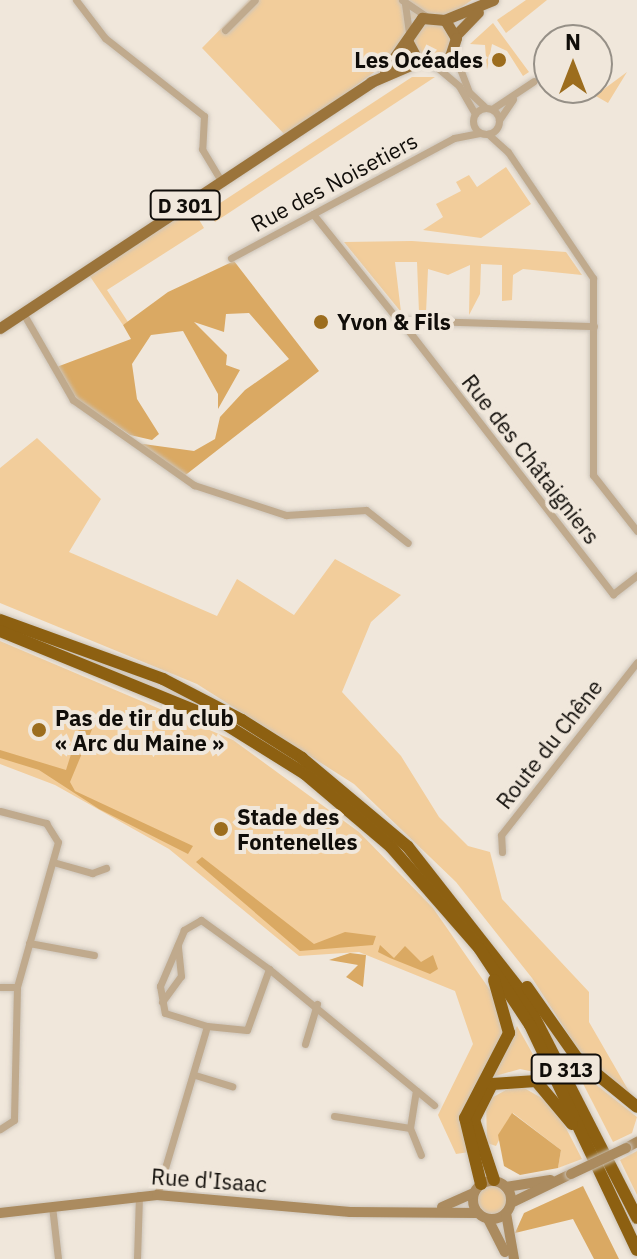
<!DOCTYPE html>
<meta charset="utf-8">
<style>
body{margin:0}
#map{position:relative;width:637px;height:1259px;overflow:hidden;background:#f0e7db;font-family:"IBM Plex Sans",sans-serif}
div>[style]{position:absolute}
.green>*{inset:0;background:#f2cd9b}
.round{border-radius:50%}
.forest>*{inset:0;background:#daa963}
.roads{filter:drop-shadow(0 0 2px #ccc4b9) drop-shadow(0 0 2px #ccc4b9)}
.street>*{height:7px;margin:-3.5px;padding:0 3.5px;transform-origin:3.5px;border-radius:3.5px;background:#c0aa8d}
.street>.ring{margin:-3.5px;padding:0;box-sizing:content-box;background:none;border:7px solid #c0aa8d;border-radius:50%}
.secondary>*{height:10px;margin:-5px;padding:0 5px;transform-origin:5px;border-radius:5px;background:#ab8b5f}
.secondary>.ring{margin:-5px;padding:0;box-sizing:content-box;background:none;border:10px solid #ab8b5f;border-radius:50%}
.primary>*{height:11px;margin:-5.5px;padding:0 5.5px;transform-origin:5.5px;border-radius:5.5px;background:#9b743b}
.highway>*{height:12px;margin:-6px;padding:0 6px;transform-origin:6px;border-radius:6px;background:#8d6011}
.bridges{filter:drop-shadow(0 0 2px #ccc4b9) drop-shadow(0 0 2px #ccc4b9)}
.secondary-bridge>*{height:10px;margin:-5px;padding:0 5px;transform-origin:5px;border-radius:5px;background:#ab8b5f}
.dots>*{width:22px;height:22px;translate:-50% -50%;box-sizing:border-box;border:4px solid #f0e7db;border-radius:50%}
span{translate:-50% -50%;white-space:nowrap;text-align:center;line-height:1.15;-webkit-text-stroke:8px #f0e7db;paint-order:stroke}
.shield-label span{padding:2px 6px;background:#f0e7db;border:2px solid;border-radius:6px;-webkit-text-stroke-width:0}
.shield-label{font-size:20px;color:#100d09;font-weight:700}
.poi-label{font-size:22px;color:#100d09;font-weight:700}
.right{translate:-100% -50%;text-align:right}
.left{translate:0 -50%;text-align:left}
.street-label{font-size:22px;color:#100d09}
.north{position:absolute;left:533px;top:24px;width:80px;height:80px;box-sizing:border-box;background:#f0e7db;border:2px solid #969087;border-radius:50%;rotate:0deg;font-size:22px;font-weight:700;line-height:32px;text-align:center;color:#100d09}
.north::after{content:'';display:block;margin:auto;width:28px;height:36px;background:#9c6d1e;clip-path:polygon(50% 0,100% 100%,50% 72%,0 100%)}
</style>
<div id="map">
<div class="green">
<i style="clip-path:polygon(249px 0,472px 0,451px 14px,411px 19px,396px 56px,287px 137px,202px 48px)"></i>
<i style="clip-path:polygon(526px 0,547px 0,506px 33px,497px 20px)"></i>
<i class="round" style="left:413px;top:22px;width:38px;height:38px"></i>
<i style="clip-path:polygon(493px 23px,529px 72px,523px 76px,507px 51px,492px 44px,487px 70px,485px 45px,470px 44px)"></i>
<i style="clip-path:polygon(627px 72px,608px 103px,582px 88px,604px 89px)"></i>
<i style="clip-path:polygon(412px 77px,435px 77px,215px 222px,208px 211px)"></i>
<i style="clip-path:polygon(506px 167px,531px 204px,481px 238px,423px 230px,443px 217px,436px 204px,461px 191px,456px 182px,469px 175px,477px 187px)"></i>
<i style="clip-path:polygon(192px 208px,204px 228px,107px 290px,128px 322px,123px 325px,89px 275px)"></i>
<i style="clip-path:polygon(412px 241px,566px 252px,582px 275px,523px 269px,513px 275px,512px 300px,502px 301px,502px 265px,481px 264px,480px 294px,469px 315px,470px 265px,448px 275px,428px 269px,426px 313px,419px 313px,417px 262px,395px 262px,401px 312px,344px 242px)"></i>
<i style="clip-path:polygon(37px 438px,101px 499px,69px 552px,217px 616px,237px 579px,294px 615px,335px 559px,401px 595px,371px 622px,342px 692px,401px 756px,439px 817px,468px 846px,490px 852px,502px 899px,589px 992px,589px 1022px,634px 1100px,585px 1060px,532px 978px,456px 882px,354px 784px,197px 684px,0 603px,0 468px)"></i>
<i style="clip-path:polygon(0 641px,233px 740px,359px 832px,433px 908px,490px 990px,502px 1023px,502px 1041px,462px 1112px,469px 1152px,456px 1154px,438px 1115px,473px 1044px,455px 991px,359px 952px,299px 956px,169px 849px,55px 785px,0 764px)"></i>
<i style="clip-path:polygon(517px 1026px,544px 1074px,520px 1069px,492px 1077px)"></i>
<i style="clip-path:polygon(575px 1068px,637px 1117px,632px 1133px,613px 1142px)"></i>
<i style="clip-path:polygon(517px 1084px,554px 1105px,582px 1159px,558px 1168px,561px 1150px,513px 1113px,496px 1146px,487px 1143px,486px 1101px)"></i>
<i style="clip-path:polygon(637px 1151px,637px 1195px,620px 1160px)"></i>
<i class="round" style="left:478px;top:1186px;width:28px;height:28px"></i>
</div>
<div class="forest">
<i style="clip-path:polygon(234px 261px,319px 371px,183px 477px,136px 443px,194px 451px,215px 439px,220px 417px,245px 390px,289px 359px,249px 313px,226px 314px,224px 332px,194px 322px,227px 355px,226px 365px,240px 370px,218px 409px,218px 394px,183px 331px,151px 335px,132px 364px,137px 399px,159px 434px,152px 440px,130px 435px,78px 400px,54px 368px,131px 339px,123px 325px,168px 292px)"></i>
<i style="clip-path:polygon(85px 710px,98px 715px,70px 782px,75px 791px,193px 846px,188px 854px,99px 809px,39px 770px,0 758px,0 750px,66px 770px)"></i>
<i style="clip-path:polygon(202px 857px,314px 944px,345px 932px,376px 936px,373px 945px,300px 951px,196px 862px)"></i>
<i style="clip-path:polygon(380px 945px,394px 958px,405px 946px,421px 962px,433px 955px,438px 969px,430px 974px,390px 958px,378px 952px)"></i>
<i style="clip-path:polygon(350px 953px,366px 955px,363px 987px,346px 977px,358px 965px,329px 960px)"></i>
<i style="clip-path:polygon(512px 1113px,561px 1150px,558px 1168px,520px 1175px,504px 1166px,498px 1135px)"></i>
<i style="clip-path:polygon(583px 1186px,619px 1259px,594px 1259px,573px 1219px,515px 1233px,524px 1213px)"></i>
</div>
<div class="roads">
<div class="street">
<i style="left:76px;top:0;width:48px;rotate:52.7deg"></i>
<i style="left:105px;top:38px;width:126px;rotate:38.2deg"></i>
<i style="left:204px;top:116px;width:33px;rotate:93deg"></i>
<i style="left:202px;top:149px;width:37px;rotate:59deg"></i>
<i style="left:402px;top:0;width:29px;rotate:34deg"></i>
<i style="left:405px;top:4px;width:28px;rotate:82deg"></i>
<i style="left:225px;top:30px;width:42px;rotate:-45deg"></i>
<i style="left:454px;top:53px;width:42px;rotate:69deg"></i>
<i style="left:469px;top:92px;width:23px;rotate:43deg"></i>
<i style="left:433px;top:64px;width:34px;rotate:40deg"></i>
<i style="left:459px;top:86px;width:32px;rotate:60deg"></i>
<i class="ring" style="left:473px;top:108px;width:19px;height:19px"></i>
<i style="left:492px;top:109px;width:50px;rotate:-33.7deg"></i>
<i style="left:499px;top:120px;width:25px;rotate:-56deg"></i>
<i style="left:488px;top:134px;width:27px;rotate:42deg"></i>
<i style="left:508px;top:152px;width:152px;rotate:56deg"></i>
<i style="left:593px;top:278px;width:197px;rotate:90deg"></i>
<i style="left:593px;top:475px;width:71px;rotate:51.8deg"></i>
<i style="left:313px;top:214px;width:136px;rotate:51.3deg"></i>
<i style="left:398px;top:320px;width:196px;rotate:1.8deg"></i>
<i style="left:231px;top:258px;width:253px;rotate:-28.3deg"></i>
<i style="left:454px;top:138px;width:26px;rotate:-11deg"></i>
<i style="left:23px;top:313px;width:100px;rotate:60.1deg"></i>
<i style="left:73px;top:400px;width:148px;rotate:35.1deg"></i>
<i style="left:194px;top:485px;width:97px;rotate:18.1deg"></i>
<i style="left:286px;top:515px;width:80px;rotate:-3.6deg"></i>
<i style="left:366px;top:510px;width:53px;rotate:38.2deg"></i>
<i style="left:401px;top:321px;width:346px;rotate:52.2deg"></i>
<i style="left:613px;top:594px;width:31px;rotate:-38deg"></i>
<i style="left:0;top:811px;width:48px;rotate:14.6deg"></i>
<i style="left:46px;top:823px;width:22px;rotate:58deg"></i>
<i style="left:58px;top:842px;width:151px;rotate:105.8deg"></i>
<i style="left:17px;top:987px;width:133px;rotate:91.3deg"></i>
<i style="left:14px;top:1120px;width:17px;rotate:147deg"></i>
<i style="left:502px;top:852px;width:17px;rotate:-93deg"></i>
<i style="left:501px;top:835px;width:220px;rotate:-51.8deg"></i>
<i style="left:53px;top:862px;width:41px;rotate:15.8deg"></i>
<i style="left:92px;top:873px;width:15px;rotate:-20deg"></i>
<i style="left:29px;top:943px;width:66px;rotate:10.5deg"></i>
<i style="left:269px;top:969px;width:214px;rotate:39.5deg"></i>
<i style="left:0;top:987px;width:17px"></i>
<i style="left:162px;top:1002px;width:32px;rotate:-54deg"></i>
<i style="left:181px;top:976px;width:31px;rotate:-96deg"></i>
<i style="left:305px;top:1044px;width:42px;rotate:-73.3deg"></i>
<i style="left:195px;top:1075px;width:39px;rotate:17deg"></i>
<i style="left:334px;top:1116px;width:77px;rotate:9deg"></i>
<i style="left:410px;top:1128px;width:29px;rotate:68deg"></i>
<i style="left:410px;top:1128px;width:38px;rotate:-81deg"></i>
<i style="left:157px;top:1195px;width:176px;rotate:-73.5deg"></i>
<i style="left:207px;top:1026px;width:40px;rotate:5.7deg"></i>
<i style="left:247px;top:1030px;width:65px;rotate:-70.2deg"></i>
<i style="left:269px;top:969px;width:84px;rotate:-144.2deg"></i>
<i style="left:201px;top:920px;width:20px;rotate:150deg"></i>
<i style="left:184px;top:930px;width:61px;rotate:113.2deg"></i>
<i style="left:160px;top:986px;width:27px;rotate:80deg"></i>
<i style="left:165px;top:1013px;width:44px;rotate:17.2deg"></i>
<i style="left:52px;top:1206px;width:53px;rotate:83.5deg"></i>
<i style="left:137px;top:1259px;width:64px;rotate:-88.2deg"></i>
</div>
<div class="secondary">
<i style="left:626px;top:1148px;width:13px;rotate:-29deg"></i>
<i class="ring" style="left:473px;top:1181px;width:28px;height:28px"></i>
<i style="left:506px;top:1187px;width:45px;rotate:-9deg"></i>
<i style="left:511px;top:1203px;width:67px;rotate:-25.8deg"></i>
<i style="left:442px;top:1207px;width:35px;rotate:-24deg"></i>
<i style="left:0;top:1213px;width:158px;rotate:-6.5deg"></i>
<i style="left:157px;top:1195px;width:194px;rotate:5deg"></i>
<i style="left:350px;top:1212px;width:128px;rotate:0.4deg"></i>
<i style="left:506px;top:1213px;width:47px;rotate:80.1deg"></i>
<i style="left:488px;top:1219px;width:37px;rotate:63deg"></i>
</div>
<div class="primary">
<i style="left:444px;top:20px;width:53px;rotate:-22.2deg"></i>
<i style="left:455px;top:36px;width:33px;rotate:-46deg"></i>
<i style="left:385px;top:71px;width:65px;rotate:-55.1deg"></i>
<i style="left:422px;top:18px;width:23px;rotate:5deg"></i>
<i style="left:445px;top:20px;width:21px;rotate:59deg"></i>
<i style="left:456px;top:38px;width:20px;rotate:108deg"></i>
<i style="left:450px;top:57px;width:18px;rotate:158deg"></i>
<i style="left:433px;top:64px;width:17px;rotate:-163deg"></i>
<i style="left:417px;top:59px;width:19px;rotate:-118deg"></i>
<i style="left:0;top:328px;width:445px;rotate:-33.5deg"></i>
<i style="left:371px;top:82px;width:53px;rotate:-23.2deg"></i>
</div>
<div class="highway">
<i style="left:0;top:620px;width:173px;rotate:19.9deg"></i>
<i style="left:163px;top:679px;width:89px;rotate:27.4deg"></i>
<i style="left:242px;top:720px;width:71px;rotate:32.3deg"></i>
<i style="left:302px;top:758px;width:138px;rotate:40deg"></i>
<i style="left:408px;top:847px;width:183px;rotate:51.9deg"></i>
<i style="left:521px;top:991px;width:255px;rotate:62.9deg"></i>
<i style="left:0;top:631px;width:238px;rotate:22.2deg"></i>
<i style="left:220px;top:721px;width:100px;rotate:31.9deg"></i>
<i style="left:305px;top:774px;width:113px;rotate:40.3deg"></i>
<i style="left:391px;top:847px;width:134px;rotate:48.9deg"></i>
<i style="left:479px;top:948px;width:92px;rotate:56.5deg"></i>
<i style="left:530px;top:1025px;width:249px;rotate:64.6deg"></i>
<i style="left:527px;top:987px;width:87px;rotate:54.8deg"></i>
<i style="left:577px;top:1058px;width:77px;rotate:39.2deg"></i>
<i style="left:494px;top:1180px;width:63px;rotate:-108.4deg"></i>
<i style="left:474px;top:1120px;width:40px;rotate:-63.4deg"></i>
<i style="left:492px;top:1084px;width:44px;rotate:-3.9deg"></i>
<i style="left:536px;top:1081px;width:56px;rotate:50.1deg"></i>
<i style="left:481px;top:1184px;width:68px;rotate:-103.6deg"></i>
<i style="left:465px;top:1118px;width:96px;rotate:-62.6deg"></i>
<i style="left:509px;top:1033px;width:55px;rotate:-105.8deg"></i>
</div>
</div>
<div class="bridges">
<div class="secondary-bridge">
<i style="left:571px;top:1174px;width:61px;rotate:-25.3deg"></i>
</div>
</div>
<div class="dots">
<i style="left:499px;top:60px;background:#9c6d1e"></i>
<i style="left:321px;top:322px;background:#9c6d1e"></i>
<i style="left:39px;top:730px;background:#9c6d1e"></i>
<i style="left:221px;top:829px;background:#9c6d1e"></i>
</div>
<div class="shield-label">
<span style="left:185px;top:205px">D 301</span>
<span style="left:566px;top:1069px">D 313</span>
</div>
<div class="poi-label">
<span class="right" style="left:483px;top:60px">Les Océades</span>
<span class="left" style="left:337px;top:322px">Yvon &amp; Fils</span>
<span class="left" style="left:55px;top:730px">Pas de tir du club<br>« Arc du Maine »</span>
<span class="left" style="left:237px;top:829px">Stade des<br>Fontenelles</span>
</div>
<div class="street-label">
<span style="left:334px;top:182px;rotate:-28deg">Rue des Noisetiers</span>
<span style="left:531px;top:459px;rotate:52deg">Rue des Châtaigniers</span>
<span style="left:549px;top:744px;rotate:-52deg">Route du Chêne</span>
<span style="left:209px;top:1180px;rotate:4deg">Rue d'Isaac</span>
</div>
<div class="north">N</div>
</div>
